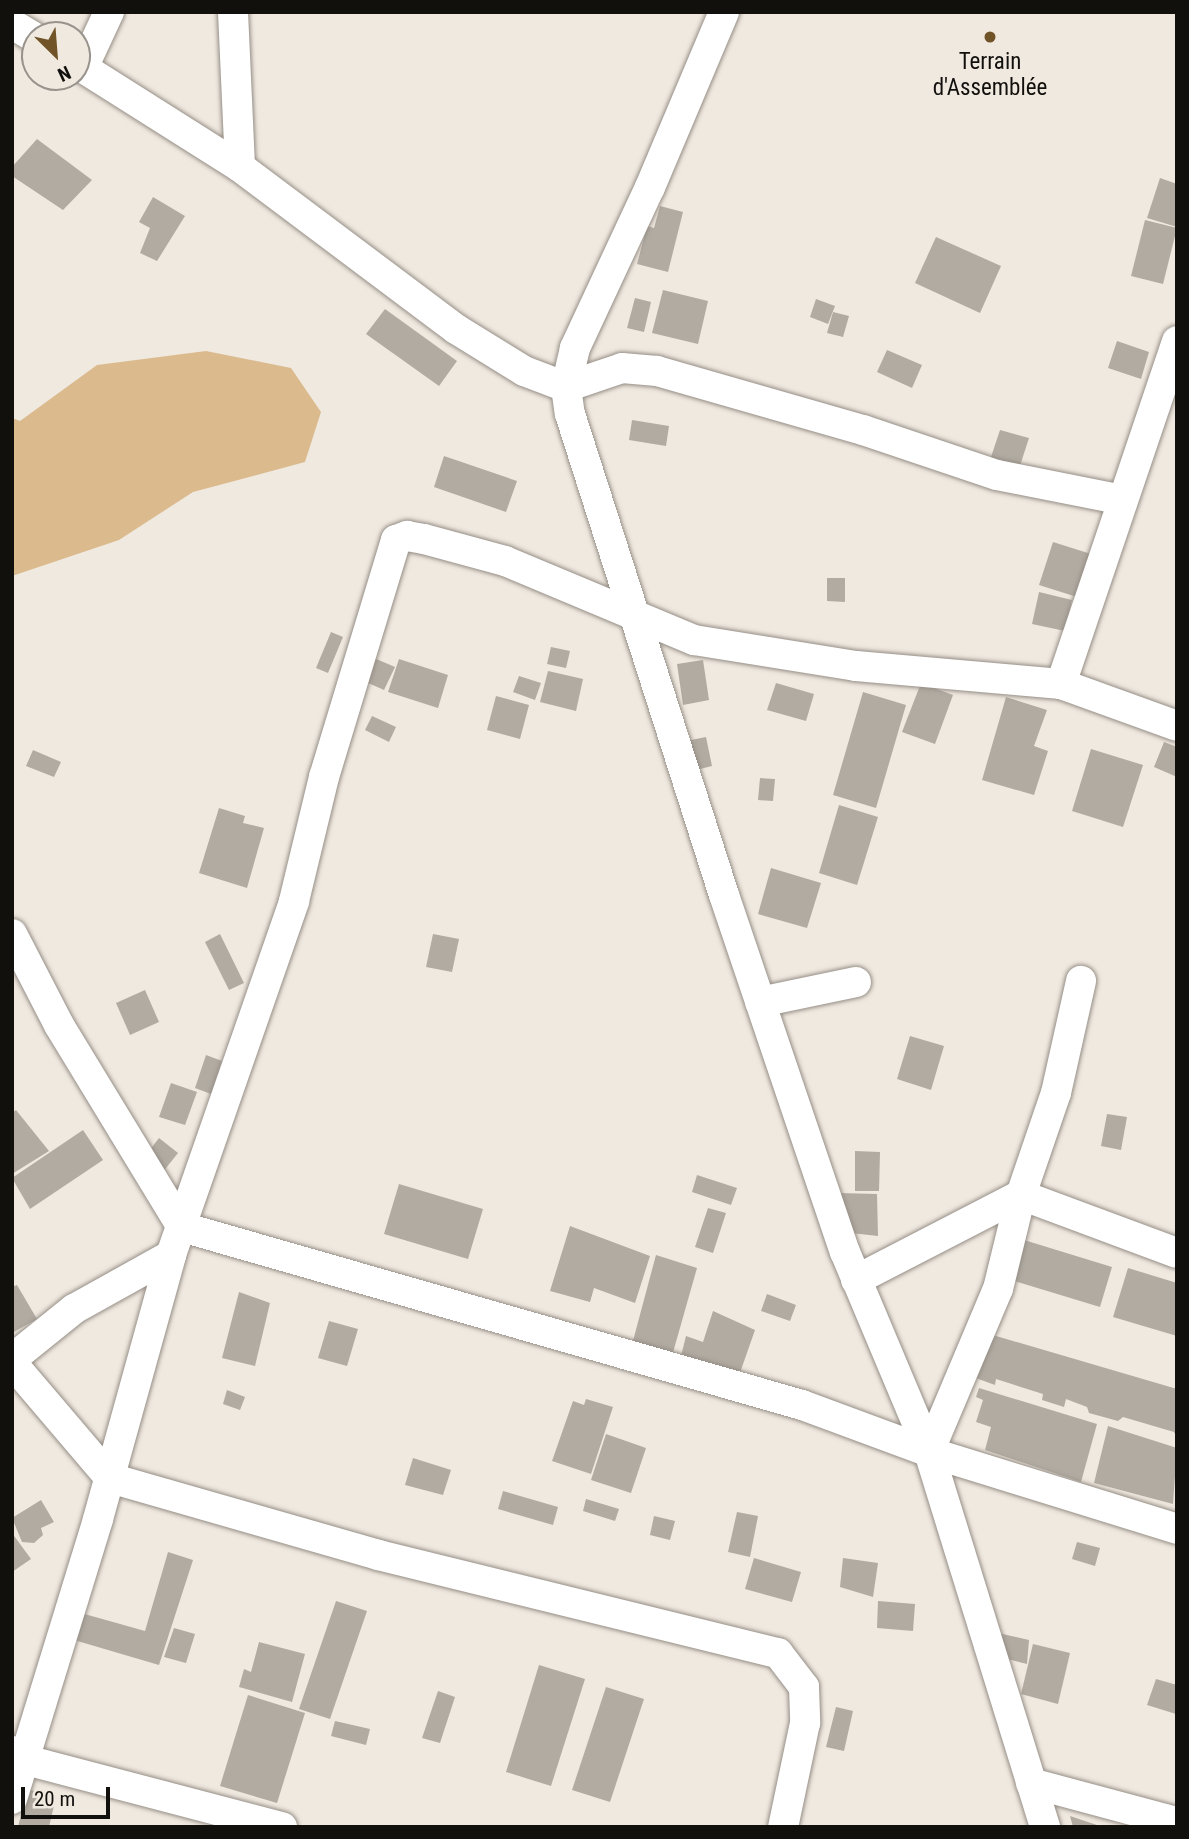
<!DOCTYPE html>
<meta charset="utf-8">
<style>
body{margin:0}
#map{position:relative;width:1189px;height:1839px;overflow:hidden;background:#f0e9e0;font-family:"Roboto Condensed",sans-serif}
div>[style]{position:absolute}
.green>*{inset:0;background:#dbbb8d}
.building>*{inset:0;background:#b1aba2}
.roads{filter:drop-shadow(0 0 2px #958e86) drop-shadow(0 0 2px #958e86)}
.minor>*{height:30px;margin:-15px;padding:0 15px;transform-origin:15px;border-radius:15px;background:#fff}
.dots>*{width:19px;height:19px;translate:-50% -50%;box-sizing:border-box;border:4px solid #f0e9e0;border-radius:50%}
span{translate:-50% -50%;white-space:nowrap;text-align:center;line-height:1.15;-webkit-text-stroke:5px #f0e9e0;paint-order:stroke}
.poi-label{font-size:23px;color:#12100d}
.frame{position:absolute;inset:0;border:14px solid #12100d;pointer-events:none}
.north{position:absolute;left:21px;top:21px;width:70px;height:70px;box-sizing:border-box;background:#f0e9e0;border:2px solid #97928c;border-radius:50%;rotate:155deg;font-size:19px;font-weight:700;line-height:28px;text-align:center;color:#12100d}
.north::after{content:'';display:block;margin:auto;width:24px;height:32px;background:#705427;clip-path:polygon(50% 0,100% 100%,50% 72%,0 100%)}
.scale{position:absolute;left:21px;top:1787px;width:89px;height:32px;box-sizing:border-box;border:4px solid #12100d;border-top:0;padding-left:9px;font-size:21px;line-height:24px;white-space:nowrap;color:#12100d;-webkit-text-stroke:5px #f0e9e0;paint-order:stroke}
</style>
<div id="map">
<div class="green">
<i style="clip-path:polygon(206px 351px,291px 368px,321px 412px,305px 462px,193px 492px,119px 540px,12px 576px,12px 418px,20px 421px,97px 365px)"></i>
</div>
<div class="building">
<i style="clip-path:polygon(37px 139px,92px 180px,63px 210px,12px 176px,12px 167px)"></i>
<i style="clip-path:polygon(1160px 178px,1177px 184px,1177px 227px,1147px 218px)"></i>
<i style="clip-path:polygon(153px 197px,185px 216px,157px 261px,140px 253px,150px 228px,139px 222px)"></i>
<i style="clip-path:polygon(660px 206px,683px 212px,668px 272px,637px 264px,647px 226px,654px 228px)"></i>
<i style="clip-path:polygon(1145px 220px,1177px 228px,1163px 284px,1131px 276px)"></i>
<i style="clip-path:polygon(936px 237px,1001px 266px,980px 313px,915px 283px)"></i>
<i style="clip-path:polygon(663px 290px,708px 301px,698px 344px,652px 333px)"></i>
<i style="clip-path:polygon(635px 298px,651px 302px,644px 332px,627px 328px)"></i>
<i style="clip-path:polygon(816px 299px,835px 306px,828px 324px,810px 317px)"></i>
<i style="clip-path:polygon(385px 309px,457px 361px,439px 386px,366px 334px)"></i>
<i style="clip-path:polygon(833px 312px,849px 316px,843px 337px,827px 333px)"></i>
<i style="clip-path:polygon(1117px 341px,1149px 352px,1141px 379px,1108px 368px)"></i>
<i style="clip-path:polygon(887px 350px,922px 365px,912px 388px,877px 372px)"></i>
<i style="clip-path:polygon(632px 420px,669px 426px,666px 446px,629px 440px)"></i>
<i style="clip-path:polygon(1000px 430px,1029px 438px,1016px 478px,987px 469px)"></i>
<i style="clip-path:polygon(444px 456px,517px 481px,506px 512px,434px 487px)"></i>
<i style="clip-path:polygon(1053px 542px,1091px 554px,1077px 597px,1039px 585px)"></i>
<i style="clip-path:polygon(827px 578px,845px 578px,845px 602px,827px 601px)"></i>
<i style="clip-path:polygon(1039px 592px,1072px 600px,1065px 631px,1032px 624px)"></i>
<i style="clip-path:polygon(331px 632px,343px 637px,328px 673px,316px 668px)"></i>
<i style="clip-path:polygon(551px 647px,570px 651px,566px 668px,547px 664px)"></i>
<i style="clip-path:polygon(367px 655px,395px 667px,384px 690px,357px 678px)"></i>
<i style="clip-path:polygon(399px 659px,448px 675px,438px 708px,388px 692px)"></i>
<i style="clip-path:polygon(703px 660px,709px 700px,683px 705px,677px 664px)"></i>
<i style="clip-path:polygon(548px 671px,583px 679px,576px 711px,540px 702px)"></i>
<i style="clip-path:polygon(519px 676px,541px 683px,535px 700px,513px 692px)"></i>
<i style="clip-path:polygon(776px 683px,814px 694px,806px 721px,767px 710px)"></i>
<i style="clip-path:polygon(921px 683px,953px 695px,935px 744px,902px 732px)"></i>
<i style="clip-path:polygon(863px 692px,906px 705px,876px 808px,833px 795px)"></i>
<i style="clip-path:polygon(496px 696px,529px 705px,520px 739px,487px 730px)"></i>
<i style="clip-path:polygon(1006px 697px,1047px 710px,1034px 746px,1048px 751px,1034px 795px,982px 780px)"></i>
<i style="clip-path:polygon(372px 716px,396px 727px,389px 742px,365px 730px)"></i>
<i style="clip-path:polygon(706px 737px,712px 766px,692px 771px,686px 741px)"></i>
<i style="clip-path:polygon(1164px 742px,1177px 747px,1177px 777px,1154px 767px)"></i>
<i style="clip-path:polygon(1091px 749px,1143px 765px,1123px 827px,1072px 811px)"></i>
<i style="clip-path:polygon(33px 750px,61px 762px,54px 777px,26px 766px)"></i>
<i style="clip-path:polygon(760px 778px,775px 779px,773px 801px,758px 800px)"></i>
<i style="clip-path:polygon(839px 805px,878px 817px,857px 885px,819px 873px)"></i>
<i style="clip-path:polygon(219px 808px,245px 816px,243px 823px,264px 828px,247px 888px,199px 873px)"></i>
<i style="clip-path:polygon(771px 868px,821px 883px,807px 928px,758px 914px)"></i>
<i style="clip-path:polygon(220px 934px,244px 983px,229px 990px,205px 942px)"></i>
<i style="clip-path:polygon(433px 934px,459px 939px,452px 972px,426px 967px)"></i>
<i style="clip-path:polygon(145px 990px,159px 1022px,130px 1035px,116px 1003px)"></i>
<i style="clip-path:polygon(910px 1036px,944px 1046px,931px 1090px,897px 1079px)"></i>
<i style="clip-path:polygon(206px 1055px,222px 1061px,211px 1094px,195px 1088px)"></i>
<i style="clip-path:polygon(171px 1083px,197px 1092px,185px 1125px,159px 1117px)"></i>
<i style="clip-path:polygon(16px 1110px,49px 1151px,12px 1174px,12px 1113px)"></i>
<i style="clip-path:polygon(1107px 1114px,1127px 1117px,1121px 1150px,1101px 1146px)"></i>
<i style="clip-path:polygon(83px 1130px,103px 1160px,30px 1209px,12px 1178px)"></i>
<i style="clip-path:polygon(159px 1138px,178px 1153px,162px 1173px,143px 1159px)"></i>
<i style="clip-path:polygon(855px 1151px,880px 1152px,879px 1191px,855px 1191px)"></i>
<i style="clip-path:polygon(697px 1175px,737px 1188px,731px 1205px,692px 1192px)"></i>
<i style="clip-path:polygon(399px 1184px,483px 1209px,468px 1259px,384px 1234px)"></i>
<i style="clip-path:polygon(839px 1193px,877px 1194px,878px 1236px,851px 1233px)"></i>
<i style="clip-path:polygon(708px 1208px,726px 1213px,713px 1253px,695px 1247px)"></i>
<i style="clip-path:polygon(570px 1226px,650px 1256px,635px 1303px,594px 1288px,590px 1302px,550px 1291px)"></i>
<i style="clip-path:polygon(1024px 1240px,1112px 1267px,1100px 1307px,1011px 1280px)"></i>
<i style="clip-path:polygon(656px 1255px,697px 1268px,670px 1363px,630px 1352px)"></i>
<i style="clip-path:polygon(1128px 1268px,1177px 1283px,1177px 1336px,1113px 1317px)"></i>
<i style="clip-path:polygon(17px 1285px,37px 1319px,12px 1333px,12px 1287px)"></i>
<i style="clip-path:polygon(239px 1292px,270px 1303px,255px 1366px,222px 1358px)"></i>
<i style="clip-path:polygon(767px 1294px,796px 1305px,790px 1321px,761px 1311px)"></i>
<i style="clip-path:polygon(713px 1311px,755px 1330px,735px 1387px,678px 1368px,686px 1336px,703px 1342px)"></i>
<i style="clip-path:polygon(329px 1321px,358px 1329px,347px 1366px,318px 1358px)"></i>
<i style="clip-path:polygon(986px 1333px,1177px 1389px,1177px 1438px,1174px 1432px,1123px 1417px,1118px 1421px,1089px 1413px,1087px 1407px,1066px 1399px,1064px 1407px,1042px 1400px,1043px 1394px,996px 1379px,995px 1385px,973px 1377px)"></i>
<i style="clip-path:polygon(979px 1388px,1097px 1424px,1081px 1482px,985px 1450px,991px 1427px,976px 1422px,983px 1400px,976px 1397px)"></i>
<i style="clip-path:polygon(227px 1390px,245px 1397px,240px 1410px,223px 1404px)"></i>
<i style="clip-path:polygon(586px 1399px,613px 1407px,591px 1474px,552px 1461px,573px 1401px,584px 1405px)"></i>
<i style="clip-path:polygon(1108px 1426px,1177px 1448px,1173px 1504px,1094px 1483px)"></i>
<i style="clip-path:polygon(606px 1434px,646px 1448px,631px 1493px,591px 1480px)"></i>
<i style="clip-path:polygon(413px 1458px,451px 1470px,443px 1495px,405px 1485px)"></i>
<i style="clip-path:polygon(503px 1491px,558px 1507px,553px 1525px,498px 1509px)"></i>
<i style="clip-path:polygon(586px 1499px,619px 1509px,615px 1521px,583px 1511px)"></i>
<i style="clip-path:polygon(41px 1500px,54px 1522px,41px 1528px,43px 1535px,34px 1543px,22px 1542px,12px 1518px)"></i>
<i style="clip-path:polygon(737px 1512px,758px 1516px,750px 1557px,728px 1552px)"></i>
<i style="clip-path:polygon(654px 1516px,675px 1521px,670px 1540px,650px 1535px)"></i>
<i style="clip-path:polygon(12px 1533px,31px 1559px,12px 1572px)"></i>
<i style="clip-path:polygon(1077px 1542px,1100px 1548px,1095px 1566px,1072px 1559px)"></i>
<i style="clip-path:polygon(168px 1552px,193px 1560px,159px 1665px,74px 1640px,81px 1613px,145px 1631px)"></i>
<i style="clip-path:polygon(754px 1558px,801px 1572px,792px 1602px,745px 1589px)"></i>
<i style="clip-path:polygon(843px 1558px,878px 1563px,873px 1597px,840px 1587px)"></i>
<i style="clip-path:polygon(336px 1601px,367px 1611px,330px 1719px,299px 1709px)"></i>
<i style="clip-path:polygon(878px 1601px,915px 1604px,913px 1631px,877px 1628px)"></i>
<i style="clip-path:polygon(174px 1628px,195px 1634px,186px 1663px,164px 1657px)"></i>
<i style="clip-path:polygon(994px 1632px,1029px 1640px,1027px 1664px,1000px 1657px)"></i>
<i style="clip-path:polygon(259px 1642px,305px 1654px,292px 1702px,239px 1687px,244px 1669px,251px 1672px)"></i>
<i style="clip-path:polygon(1033px 1644px,1070px 1653px,1058px 1704px,1021px 1694px)"></i>
<i style="clip-path:polygon(539px 1665px,585px 1679px,551px 1786px,506px 1772px)"></i>
<i style="clip-path:polygon(1156px 1679px,1177px 1685px,1176px 1714px,1147px 1705px)"></i>
<i style="clip-path:polygon(606px 1687px,644px 1699px,610px 1802px,572px 1790px)"></i>
<i style="clip-path:polygon(438px 1691px,455px 1697px,440px 1743px,422px 1738px)"></i>
<i style="clip-path:polygon(248px 1695px,305px 1713px,277px 1803px,220px 1786px)"></i>
<i style="clip-path:polygon(836px 1707px,853px 1711px,844px 1751px,826px 1747px)"></i>
<i style="clip-path:polygon(335px 1721px,370px 1729px,366px 1745px,331px 1736px)"></i>
<i style="clip-path:polygon(27px 1789px,56px 1797px,49px 1827px,18px 1827px)"></i>
<i style="clip-path:polygon(1070px 1816px,1100px 1826px,1100px 1827px,1073px 1827px)"></i>
</div>
<div class="roads">
<div class="minor">
<i style="left:233px;top:12px;width:155px;rotate:87.4deg"></i>
<i style="left:724px;top:12px;width:190px;rotate:112.9deg"></i>
<i style="left:650px;top:187px;width:178px;rotate:115deg"></i>
<i style="left:575px;top:348px;width:40px;rotate:103deg"></i>
<i style="left:566px;top:387px;width:27px;rotate:82deg"></i>
<i style="left:570px;top:414px;width:505px;rotate:72.25deg"></i>
<i style="left:724px;top:895px;width:377px;rotate:71.3deg"></i>
<i style="left:845px;top:1252px;width:217px;rotate:67.2deg"></i>
<i style="left:929px;top:1452px;width:393px;rotate:72.8deg"></i>
<i style="left:12px;top:24px;width:27px;rotate:31deg"></i>
<i style="left:77px;top:64px;width:193px;rotate:32.3deg"></i>
<i style="left:240px;top:167px;width:270px;rotate:36.9deg"></i>
<i style="left:456px;top:329px;width:80px;rotate:31.7deg"></i>
<i style="left:524px;top:371px;width:45px;rotate:20.9deg"></i>
<i style="left:566px;top:387px;width:59px;rotate:-18.7deg"></i>
<i style="left:622px;top:368px;width:35px;rotate:5deg"></i>
<i style="left:657px;top:371px;width:214px;rotate:16deg"></i>
<i style="left:863px;top:430px;width:141px;rotate:18.6deg"></i>
<i style="left:997px;top:475px;width:128px;rotate:11.2deg"></i>
<i style="left:83px;top:68px;width:62px;rotate:-65.1deg"></i>
<i style="left:1061px;top:684px;width:362px;rotate:-71.3deg"></i>
<i style="left:12px;top:934px;width:102px;rotate:62.7deg"></i>
<i style="left:59px;top:1025px;width:237px;rotate:58.7deg"></i>
<i style="left:182px;top:1227px;width:645px;rotate:16.02deg"></i>
<i style="left:802px;top:1405px;width:135px;rotate:20.3deg"></i>
<i style="left:929px;top:1452px;width:260px;rotate:17.2deg"></i>
<i style="left:760px;top:1002px;width:98px;rotate:-11.8deg"></i>
<i style="left:856px;top:1280px;width:186px;rotate:-27.3deg"></i>
<i style="left:1021px;top:1195px;width:166px;rotate:20.4deg"></i>
<i style="left:12px;top:1359px;width:80px;rotate:-38.9deg"></i>
<i style="left:74px;top:1309px;width:111px;rotate:-29.1deg"></i>
<i style="left:12px;top:1363px;width:151px;rotate:49.6deg"></i>
<i style="left:110px;top:1478px;width:279px;rotate:16deg"></i>
<i style="left:378px;top:1555px;width:412px;rotate:13.8deg"></i>
<i style="left:778px;top:1653px;width:43px;rotate:52.6deg"></i>
<i style="left:804px;top:1687px;width:36px;rotate:88deg"></i>
<i style="left:805px;top:1723px;width:106px;rotate:101.9deg"></i>
<i style="left:929px;top:1452px;width:177px;rotate:-67.1deg"></i>
<i style="left:998px;top:1289px;width:97px;rotate:-76.3deg"></i>
<i style="left:1021px;top:1195px;width:108px;rotate:-71.1deg"></i>
<i style="left:1056px;top:1093px;width:115px;rotate:-77.4deg"></i>
<i style="left:12px;top:1751px;width:13px;rotate:39deg"></i>
<i style="left:22px;top:1759px;width:269px;rotate:14.7deg"></i>
<i style="left:1031px;top:1783px;width:151px;rotate:15deg"></i>
<i style="left:12px;top:1799px;width:293px;rotate:-72.9deg"></i>
<i style="left:98px;top:1519px;width:274px;rotate:-74.5deg"></i>
<i style="left:171px;top:1255px;width:375px;rotate:-70.8deg"></i>
<i style="left:294px;top:901px;width:128px;rotate:-76.4deg"></i>
<i style="left:324px;top:777px;width:248px;rotate:-73.1deg"></i>
<i style="left:396px;top:540px;width:12px;rotate:-20deg"></i>
<i style="left:407px;top:536px;width:17px;rotate:10deg"></i>
<i style="left:424px;top:539px;width:84px;rotate:15.2deg"></i>
<i style="left:505px;top:561px;width:205px;rotate:22.7deg"></i>
<i style="left:694px;top:640px;width:164px;rotate:9.1deg"></i>
<i style="left:856px;top:666px;width:206px;rotate:5deg"></i>
<i style="left:1061px;top:684px;width:123px;rotate:19.9deg"></i>
</div>
</div>
<div class="dots">
<i style="left:990px;top:37px;background:#705427"></i>
</div>
<div class="poi-label">
<span style="left:990px;top:75px">Terrain<br>d'Assemblée</span>
</div>
<div class="frame"></div>
<div class="north">N</div>
<div class="scale">20 m</div>
</div>
